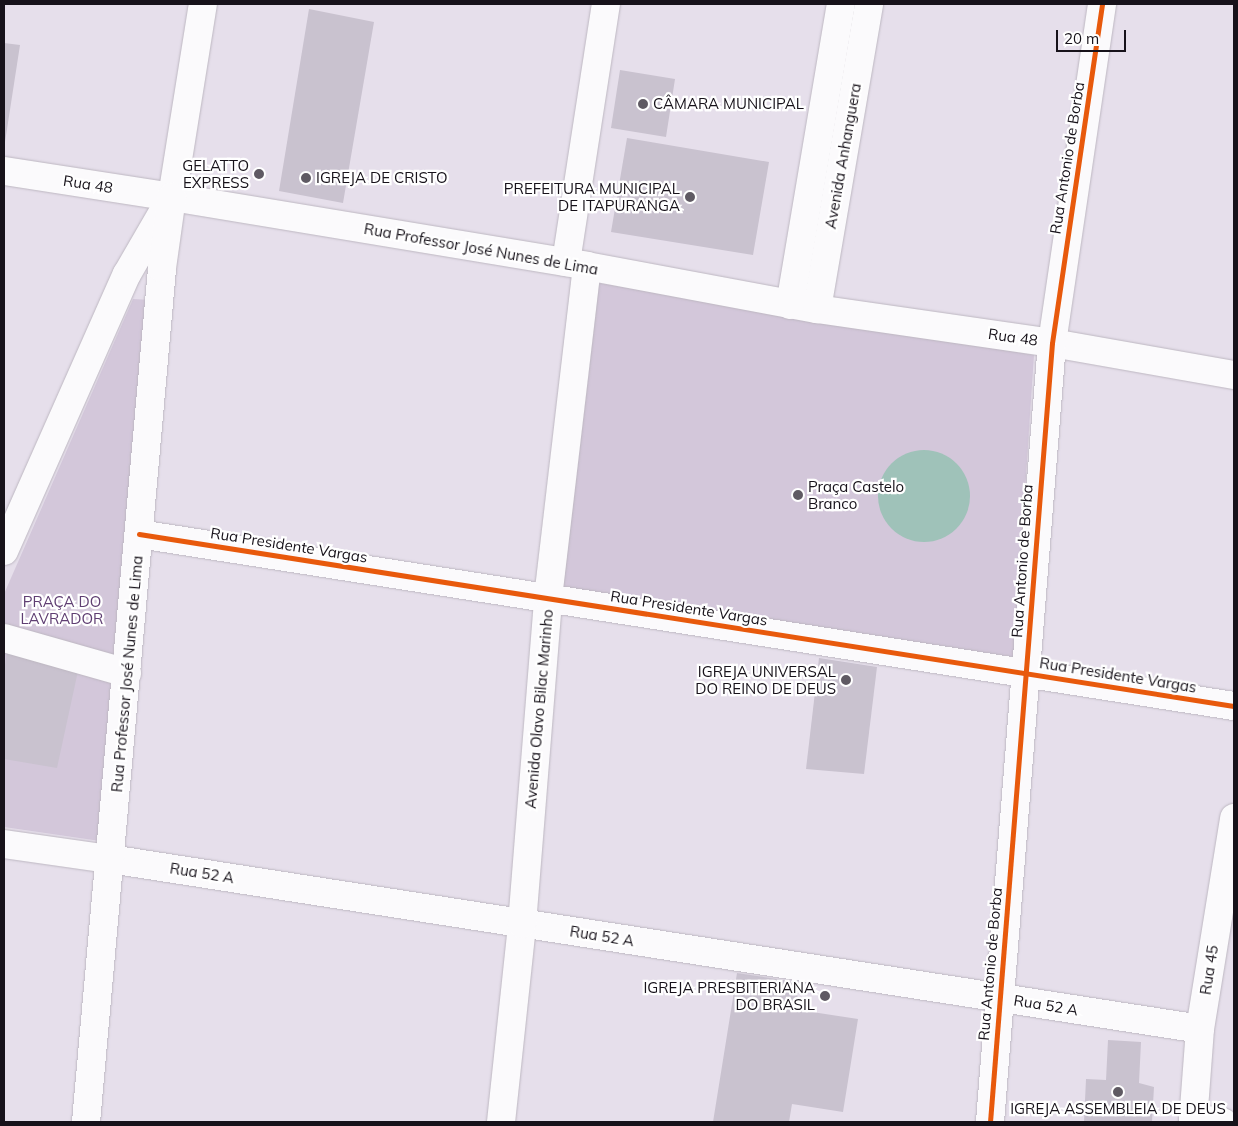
<!DOCTYPE html>
<meta charset="utf-8">
<style>
body{margin:0}
#map{position:relative;width:1238px;height:1126px;overflow:hidden;background:#e6dfeb;font-family:Mulish,sans-serif}
div>[style]{position:absolute}
.green>*{inset:0;background:#d3c7da}
.water>*{inset:0;background:#9fc2b9}
.round{border-radius:50%}
.building>*{inset:0;background:#c9c2cf}
.roads{filter:drop-shadow(0 0 1px #bdb7c1) drop-shadow(0 0 1px #bdb7c1)}
.minor>*{height:28px;margin:-14px;padding:0 14px;transform-origin:14px;border-radius:14px;background:#fbfafc}
.major>*{height:28px;margin:-14px;padding:0 14px;transform-origin:14px;border-radius:14px;background:#fbfafc}
.cycleway>*{height:5px;margin:-2.5px;padding:0 2.5px;transform-origin:2.5px;border-radius:2.5px;background:#e8590c}
.dots>*{width:14px;height:14px;translate:-50% -50%;box-sizing:border-box;border:2px solid #fff;border-radius:50%}
span{translate:-50% -50%;white-space:nowrap;text-align:center;line-height:1.15;-webkit-text-stroke:4.5px #fff;paint-order:stroke}
.poi-label{font-size:15px;color:#17121a}
.left{translate:0 -50%;text-align:left}
.right{translate:-100% -50%;text-align:right}
.street-label{font-size:15px;color:#17121a}
.park-label{font-size:15px;color:#5f3e72}
.frame{position:absolute;inset:0;border:5px solid #17121a;pointer-events:none}
.scale{position:absolute;left:1056px;top:30px;width:70px;height:22px;box-sizing:border-box;border:2px solid #17121a;border-top:0;padding-left:6px;font-size:15px;line-height:18px;white-space:nowrap;color:#17121a;-webkit-text-stroke:4px #fff;paint-order:stroke}
</style>
<div id="map">
<div class="green">
<i style="clip-path:polygon(598px 283px,1034px 355px,1014px 657px,559px 592px)"></i>
<i style="clip-path:polygon(133px 299px,151px 300px,100px 841px,4px 827px,4px 594px)"></i>
</div>
<div class="water">
<i class="round" style="left:878px;top:450px;width:92px;height:92px"></i>
</div>
<div class="building">
<i style="clip-path:polygon(309px 9px,374px 22px,343px 203px,279px 191px)"></i>
<i style="clip-path:polygon(4px 43px,20px 45px,5px 142px,4px 142px)"></i>
<i style="clip-path:polygon(620px 70px,675px 79px,666px 137px,611px 128px)"></i>
<i style="clip-path:polygon(627px 138px,769px 162px,753px 255px,611px 232px)"></i>
<i style="clip-path:polygon(7px 651px,78px 671px,57px 768px,4px 759px,4px 672px)"></i>
<i style="clip-path:polygon(819px 658px,877px 667px,864px 774px,806px 769px)"></i>
<i style="clip-path:polygon(737px 973px,796px 982px,799px 1010px,858px 1019px,843px 1112px,792px 1104px,789px 1122px,713px 1122px)"></i>
<i style="clip-path:polygon(1108px 1040px,1141px 1042px,1139px 1083px,1154px 1087px,1152px 1122px,1084px 1122px,1086px 1079px,1106px 1080px)"></i>
</div>
<div class="roads">
<div class="minor">
<i style="left:4px;top:171px;width:170px;rotate:8.8deg"></i>
<i style="left:172px;top:197px;width:195px;rotate:-80.9deg"></i>
<i style="left:817px;top:309px;width:237px;rotate:8.2deg"></i>
<i style="left:1052px;top:343px;width:185px;rotate:10deg"></i>
<i style="left:139px;top:534px;width:1108px;rotate:8.93deg"></i>
<i style="left:4px;top:638px;width:128px;rotate:15.9deg"></i>
<i style="left:110px;top:859px;width:1103px;rotate:8.86deg"></i>
<i style="left:1193px;top:1118px;width:30px;rotate:8deg"></i>
<i style="left:501px;top:1122px;width:199px;rotate:-83.9deg"></i>
<i style="left:522px;top:924px;width:327px;rotate:-85.4deg"></i>
<i style="left:548px;top:598px;width:334px;rotate:-83.3deg"></i>
<i style="left:990px;top:1122px;width:781px;rotate:-85.45deg"></i>
<i style="left:1052px;top:343px;width:343px;rotate:-81.6deg"></i>
<i style="left:1193px;top:1122px;width:93px;rotate:-85.7deg"></i>
<i style="left:1200px;top:1029px;width:214px;rotate:-80.8deg"></i>
</div>
<div class="major">
<i style="left:172px;top:197px;width:421px;rotate:9.4deg"></i>
<i style="left:587px;top:266px;width:234px;rotate:10.6deg"></i>
<i style="left:817px;top:309px;width:309px;rotate:-80.3deg"></i>
<i style="left:566px;top:262px;width:261px;rotate:-81.2deg"></i>
<i style="left:790px;top:305px;width:305px;rotate:-80.4deg"></i>
<i style="left:4px;top:551px;width:303px;rotate:-66.1deg"></i>
<i style="left:127px;top:274px;width:80px;rotate:-59.9deg"></i>
<i style="left:4px;top:844px;width:107px;rotate:8.1deg"></i>
<i style="left:86px;top:1122px;width:857px;rotate:-84.91deg"></i>
<i style="left:162px;top:268px;width:72px;rotate:-82deg"></i>
</div>
</div>
<div class="cycleway">
<i style="left:139px;top:534px;width:1108px;rotate:8.93deg"></i>
<i style="left:990px;top:1122px;width:781px;rotate:-85.45deg"></i>
<i style="left:1052px;top:343px;width:343px;rotate:-81.6deg"></i>
</div>
<div class="dots">
<i style="left:643px;top:104px;background:#5f5a63"></i>
<i style="left:259px;top:174px;background:#5f5a63"></i>
<i style="left:306px;top:178px;background:#5f5a63"></i>
<i style="left:690px;top:197px;background:#5f5a63"></i>
<i style="left:798px;top:495px;background:#5f5a63"></i>
<i style="left:846px;top:680px;background:#5f5a63"></i>
<i style="left:825px;top:996px;background:#5f5a63"></i>
<i style="left:1118px;top:1092px;background:#5f5a63"></i>
</div>
<div class="poi-label">
<span class="left" style="left:653px;top:104px">CÂMARA MUNICIPAL</span>
<span class="right" style="left:249px;top:174px">GELATTO<br>EXPRESS</span>
<span class="left" style="left:316px;top:178px">IGREJA DE CRISTO</span>
<span class="right" style="left:680px;top:197px">PREFEITURA MUNICIPAL<br>DE ITAPURANGA</span>
<span class="left" style="left:808px;top:495px">Praça Castelo<br>Branco</span>
<span class="right" style="left:836px;top:680px">IGREJA UNIVERSAL<br>DO REINO DE DEUS</span>
<span class="right" style="left:815px;top:996px">IGREJA PRESBITERIANA<br>DO BRASIL</span>
<span style="left:1118px;top:1109px">IGREJA ASSEMBLEIA DE DEUS</span>
</div>
<div class="street-label">
<span style="left:843px;top:156px;rotate:-80deg">Avenida Anhanguera</span>
<span style="left:1067px;top:158px;rotate:-81deg">Rua Antonio de Borba</span>
<span style="left:88px;top:184px;rotate:9deg">Rua 48</span>
<span style="left:481px;top:249px;rotate:10deg">Rua Professor José Nunes de Lima</span>
<span style="left:1013px;top:337px;rotate:8deg">Rua 48</span>
<span style="left:289px;top:545px;rotate:9deg">Rua Presidente Vargas</span>
<span style="left:1022px;top:561px;rotate:-86deg">Rua Antonio de Borba</span>
<span style="left:689px;top:608px;rotate:9deg">Rua Presidente Vargas</span>
<span style="left:127px;top:674px;rotate:-85deg">Rua Professor José Nunes de Lima</span>
<span style="left:1118px;top:675px;rotate:9deg">Rua Presidente Vargas</span>
<span style="left:539px;top:709px;rotate:-85deg">Avenida Olavo Bilac Marinho</span>
<span style="left:202px;top:873px;rotate:9deg">Rua 52 A</span>
<span style="left:602px;top:936px;rotate:9deg">Rua 52 A</span>
<span style="left:990px;top:964px;rotate:-85deg">Rua Antonio de Borba</span>
<span style="left:1209px;top:970px;rotate:-81deg">Rua 45</span>
<span style="left:1046px;top:1005px;rotate:9deg">Rua 52 A</span>
</div>
<div class="park-label">
<span style="left:62px;top:610px">PRAÇA DO<br>LAVRADOR</span>
</div>
<div class="frame"></div>
<div class="scale">20 m</div>
</div>
